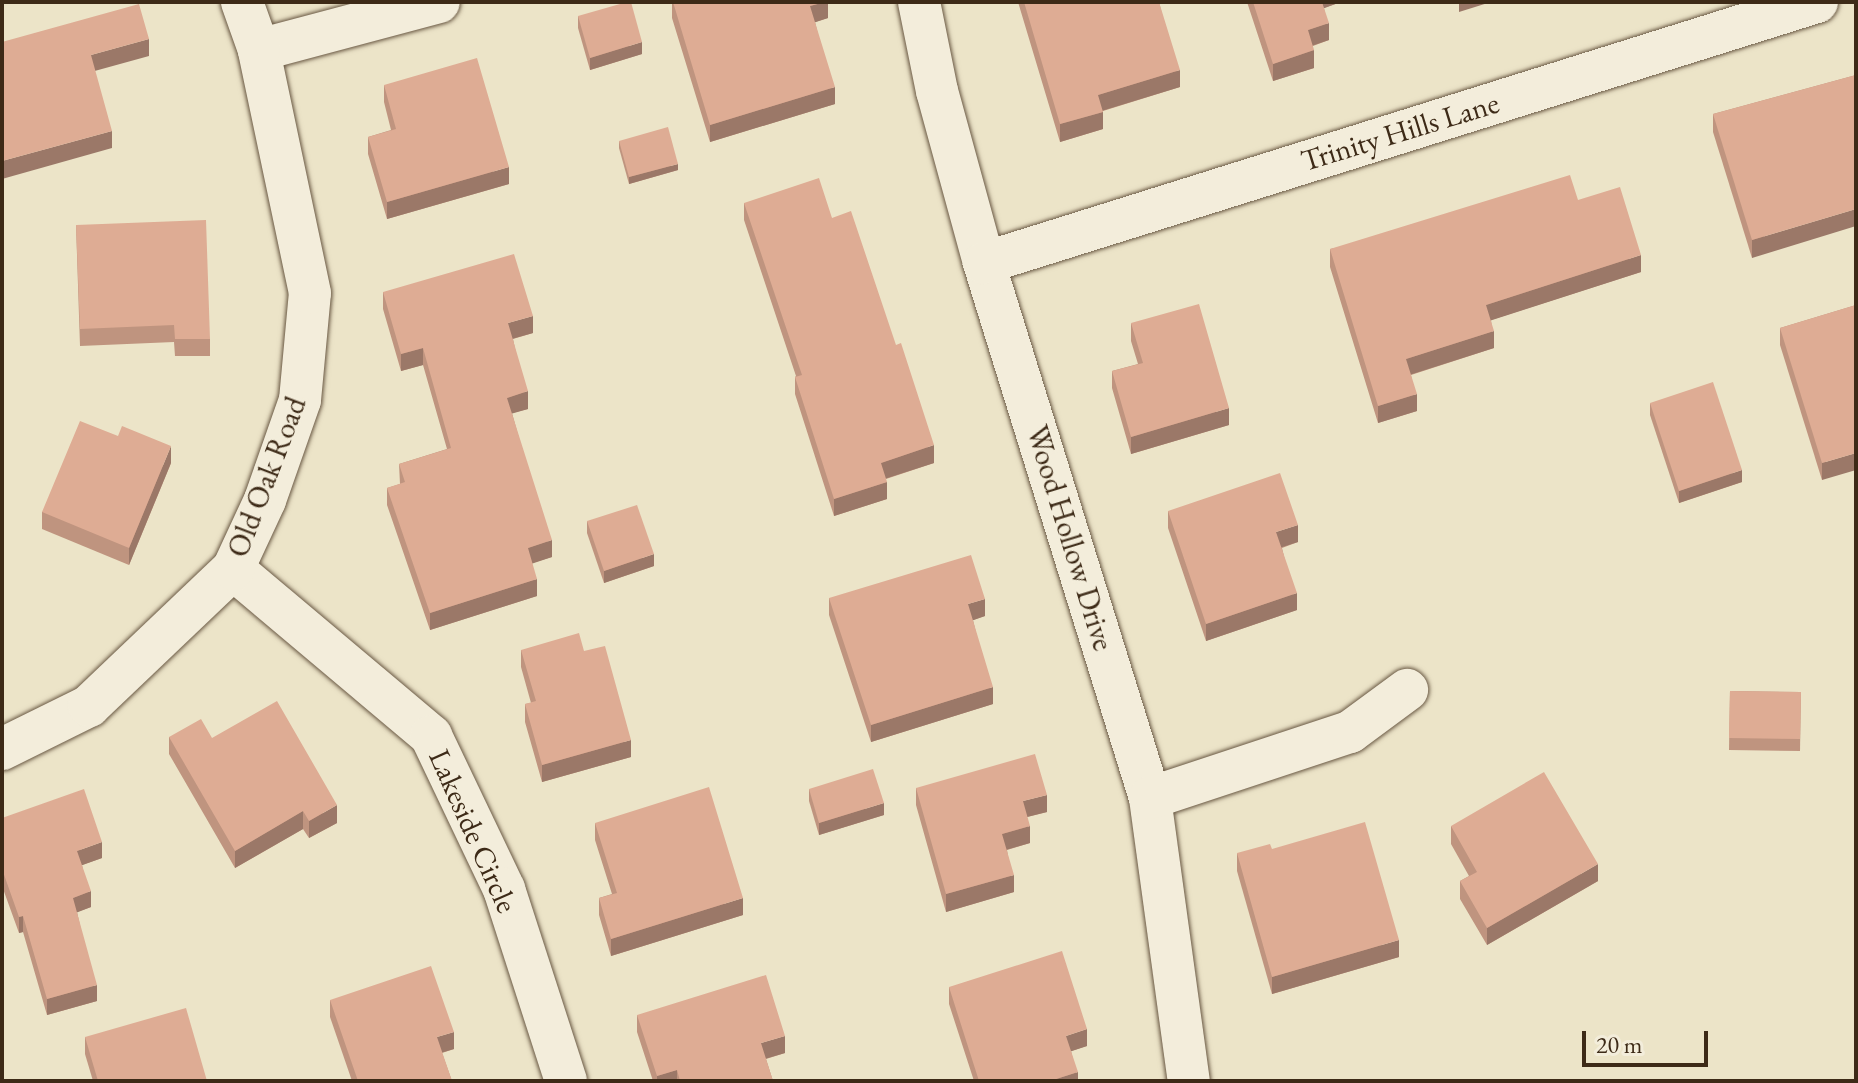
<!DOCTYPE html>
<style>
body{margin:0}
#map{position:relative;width:1858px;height:1083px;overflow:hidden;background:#ece4c8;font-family:"EB Garamond",serif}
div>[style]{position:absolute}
.roads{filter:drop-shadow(0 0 2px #695843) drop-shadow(0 0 2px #695843)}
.minor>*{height:42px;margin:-21px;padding:0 21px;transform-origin:21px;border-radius:21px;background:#f3eddb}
.wall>*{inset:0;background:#bf947f}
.shaded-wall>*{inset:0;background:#9b7868}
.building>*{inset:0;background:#deac94}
span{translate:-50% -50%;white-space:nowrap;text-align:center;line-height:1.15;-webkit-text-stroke:6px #f3eddb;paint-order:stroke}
.street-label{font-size:30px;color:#3d2a17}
.frame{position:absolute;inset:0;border:4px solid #3d2a17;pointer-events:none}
.scale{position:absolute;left:1582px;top:1031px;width:126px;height:36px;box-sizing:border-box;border:4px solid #3d2a17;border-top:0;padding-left:10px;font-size:24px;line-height:28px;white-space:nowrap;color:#3d2a17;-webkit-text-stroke:6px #f3eddb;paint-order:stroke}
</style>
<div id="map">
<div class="roads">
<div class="minor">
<i style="left:919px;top:2px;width:91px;rotate:78.6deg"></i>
<i style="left:937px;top:91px;width:178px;rotate:74.7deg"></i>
<i style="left:984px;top:263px;width:560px;rotate:72.76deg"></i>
<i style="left:1150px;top:798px;width:286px;rotate:82.2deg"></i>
<i style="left:259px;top:50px;width:186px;rotate:-14.9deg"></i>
<i style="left:984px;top:263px;width:873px;rotate:-17.4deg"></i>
<i style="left:233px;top:569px;width:259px;rotate:40.1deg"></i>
<i style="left:431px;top:736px;width:170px;rotate:64.5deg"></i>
<i style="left:504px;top:889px;width:202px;rotate:72.1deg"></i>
<i style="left:2px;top:749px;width:97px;rotate:-26.3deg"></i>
<i style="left:89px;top:706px;width:199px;rotate:-43.6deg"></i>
<i style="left:233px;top:569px;width:76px;rotate:-65.1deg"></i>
<i style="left:265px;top:500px;width:106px;rotate:-70.7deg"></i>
<i style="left:300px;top:400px;width:107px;rotate:-84.7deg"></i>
<i style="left:310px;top:293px;width:248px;rotate:-101.9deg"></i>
<i style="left:259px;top:50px;width:51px;rotate:-109.5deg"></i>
<i style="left:1150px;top:798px;width:211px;rotate:-18.3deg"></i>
<i style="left:1350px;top:732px;width:71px;rotate:-36.4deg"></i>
</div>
</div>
<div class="wall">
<i style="clip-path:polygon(672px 2px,828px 2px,828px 18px,815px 22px,835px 104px,710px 142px,672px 18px)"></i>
<i style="clip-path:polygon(1018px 2px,1159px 2px,1180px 87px,1103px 111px,1103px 129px,1060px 142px)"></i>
<i style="clip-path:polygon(1247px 2px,1341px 2px,1324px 8px,1329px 40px,1313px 46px,1314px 68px,1273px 81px)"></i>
<i style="clip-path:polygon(578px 16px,642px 54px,590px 70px,578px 28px)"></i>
<i style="clip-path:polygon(1856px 75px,1752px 258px,1713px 132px,1713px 114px)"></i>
<i style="clip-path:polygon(384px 85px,509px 184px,387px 219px,368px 154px,368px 137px,391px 130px,384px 102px)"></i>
<i style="clip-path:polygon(619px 141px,678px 170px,629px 184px,619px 148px)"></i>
<i style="clip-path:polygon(1578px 200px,1641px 272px,1491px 320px,1494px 348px,1411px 375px,1417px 411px,1378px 423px,1330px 267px,1330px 249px)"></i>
<i style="clip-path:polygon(744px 203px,832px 218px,934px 463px,886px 479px,887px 499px,834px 516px,795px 394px,795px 377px,796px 376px,744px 220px)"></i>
<i style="clip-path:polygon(76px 225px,210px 339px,210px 356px,175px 356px,174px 342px,80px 346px)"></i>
<i style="clip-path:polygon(383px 292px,533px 333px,513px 339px,528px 409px,512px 413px,552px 557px,532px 563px,537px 596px,430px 630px,387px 505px,387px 488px,400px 484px,399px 464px,447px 449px,423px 365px,401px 371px,383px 309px)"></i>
<i style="clip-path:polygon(1856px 305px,1822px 480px,1780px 345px,1780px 328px)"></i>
<i style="clip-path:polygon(1131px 323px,1229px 425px,1131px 454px,1112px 388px,1112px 371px,1138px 364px,1131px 341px)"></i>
<i style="clip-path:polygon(1650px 403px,1742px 482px,1679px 503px,1650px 415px)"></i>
<i style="clip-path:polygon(171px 463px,129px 565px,42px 529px,42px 512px)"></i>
<i style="clip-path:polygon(1168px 511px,1298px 542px,1282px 548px,1297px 610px,1206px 641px,1168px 528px)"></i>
<i style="clip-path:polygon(587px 521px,654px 566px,604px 583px,587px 533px)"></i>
<i style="clip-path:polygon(829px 598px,985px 616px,973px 620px,993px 704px,871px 742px,829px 615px)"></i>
<i style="clip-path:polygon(521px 650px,584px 651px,631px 757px,542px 782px,525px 722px,525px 704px,531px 703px,521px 667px)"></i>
<i style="clip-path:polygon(1730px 691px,1801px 692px,1800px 751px,1729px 750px)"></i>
<i style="clip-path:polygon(169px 737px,212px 738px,337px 823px,309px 838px,303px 829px,235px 868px,169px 754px)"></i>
<i style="clip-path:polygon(916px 788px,1047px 812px,1027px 817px,1030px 843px,1007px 850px,1014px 892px,946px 912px,916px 805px)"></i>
<i style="clip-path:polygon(809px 789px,884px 815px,819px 835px,809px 801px)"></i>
<i style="clip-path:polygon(2px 818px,102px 858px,82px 865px,91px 907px,77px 912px,97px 1001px,47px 1015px,23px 932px,19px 933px,2px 886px)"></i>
<i style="clip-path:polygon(595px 823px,743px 915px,611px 956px,599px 915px,599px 898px,612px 894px,595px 840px)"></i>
<i style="clip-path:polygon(1451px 826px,1598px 881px,1487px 945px,1460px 899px,1460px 881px,1469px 876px,1451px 844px)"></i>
<i style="clip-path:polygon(1237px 853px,1399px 957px,1272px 994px,1237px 871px)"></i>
<i style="clip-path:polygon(949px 987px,1087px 1046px,1071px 1051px,1078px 1081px,974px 1081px,949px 1004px)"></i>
<i style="clip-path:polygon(330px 1000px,454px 1049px,442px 1053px,452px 1081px,352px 1081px,330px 1017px)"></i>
<i style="clip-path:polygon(637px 1015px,785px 1053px,766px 1059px,773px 1081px,653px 1081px,637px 1032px)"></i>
<i style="clip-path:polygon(85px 1037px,207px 1081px,93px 1081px,85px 1054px)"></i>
</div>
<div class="shaded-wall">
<i style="clip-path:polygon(825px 2px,828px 2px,828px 18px,810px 24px,810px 6px)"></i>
<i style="clip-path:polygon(1319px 2px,1341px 2px,1319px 10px)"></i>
<i style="clip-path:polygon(1459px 2px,1491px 2px,1459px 12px)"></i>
<i style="clip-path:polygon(1329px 23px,1329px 40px,1308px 47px,1308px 30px)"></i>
<i style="clip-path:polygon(149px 39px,149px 56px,91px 72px,91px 55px)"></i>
<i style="clip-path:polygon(642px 42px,642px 54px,590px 70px,590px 58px)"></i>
<i style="clip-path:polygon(1314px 50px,1314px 68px,1273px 81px,1273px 64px)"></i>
<i style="clip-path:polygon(1180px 70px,1180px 87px,1098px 112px,1098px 95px)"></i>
<i style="clip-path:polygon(835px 87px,835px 104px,710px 142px,710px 125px)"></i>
<i style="clip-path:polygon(1103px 112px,1103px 129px,1060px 142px,1060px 124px)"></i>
<i style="clip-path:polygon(112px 131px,112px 148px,2px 179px,2px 161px)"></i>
<i style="clip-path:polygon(678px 164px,678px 170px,629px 184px,629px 177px)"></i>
<i style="clip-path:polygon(509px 167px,509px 184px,387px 219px,387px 202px)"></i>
<i style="clip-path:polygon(1856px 209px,1856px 226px,1752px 258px,1752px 240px)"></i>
<i style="clip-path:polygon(1641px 255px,1641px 272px,1486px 322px,1486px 305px)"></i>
<i style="clip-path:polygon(533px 316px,533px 333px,508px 340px,508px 323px)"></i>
<i style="clip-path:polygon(1494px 331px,1494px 348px,1406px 376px,1406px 359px)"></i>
<i style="clip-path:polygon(423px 348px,423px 365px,401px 371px,401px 354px)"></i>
<i style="clip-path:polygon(528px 391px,528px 409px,507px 415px,507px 398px)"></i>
<i style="clip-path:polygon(1417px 394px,1417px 411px,1378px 423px,1378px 406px)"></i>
<i style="clip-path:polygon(1229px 408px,1229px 425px,1131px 454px,1131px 437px)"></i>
<i style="clip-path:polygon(934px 445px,934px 463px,881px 480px,881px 463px)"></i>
<i style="clip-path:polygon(171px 446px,171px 463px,129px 565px,129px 548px)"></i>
<i style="clip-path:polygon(1856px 453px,1856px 470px,1822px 480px,1822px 463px)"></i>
<i style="clip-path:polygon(1742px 470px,1742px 482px,1679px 503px,1679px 491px)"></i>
<i style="clip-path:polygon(887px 482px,887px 499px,834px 516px,834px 499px)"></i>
<i style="clip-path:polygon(1298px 525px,1298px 542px,1276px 549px,1276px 532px)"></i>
<i style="clip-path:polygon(552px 540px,552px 557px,528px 565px,528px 548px)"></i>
<i style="clip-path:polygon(654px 554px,654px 566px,604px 583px,604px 571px)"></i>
<i style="clip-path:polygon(537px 579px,537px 596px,430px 630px,430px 613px)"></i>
<i style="clip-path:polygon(1297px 593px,1297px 610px,1206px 641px,1206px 624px)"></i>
<i style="clip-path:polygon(985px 599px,985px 616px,968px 622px,968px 604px)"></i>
<i style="clip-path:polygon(993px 687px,993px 704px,871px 742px,871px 725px)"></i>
<i style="clip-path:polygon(631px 740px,631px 757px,542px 782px,542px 765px)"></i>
<i style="clip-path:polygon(1047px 795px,1047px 812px,1023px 818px,1023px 801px)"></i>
<i style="clip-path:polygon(884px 803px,884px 815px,819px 835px,819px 823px)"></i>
<i style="clip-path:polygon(337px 805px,337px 823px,309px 838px,309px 821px)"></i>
<i style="clip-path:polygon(303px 811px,303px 829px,235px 868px,235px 851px)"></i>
<i style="clip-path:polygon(1030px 826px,1030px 843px,1002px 851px,1002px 834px)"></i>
<i style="clip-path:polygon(102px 842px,102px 858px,77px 867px,77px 851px)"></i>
<i style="clip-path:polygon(1598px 864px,1598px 881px,1487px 945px,1487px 928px)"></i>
<i style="clip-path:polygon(1014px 875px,1014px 892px,946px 912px,946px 894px)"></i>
<i style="clip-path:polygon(91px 891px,91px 907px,73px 914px,73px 898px)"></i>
<i style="clip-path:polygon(743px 898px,743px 915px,611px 956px,611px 939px)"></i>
<i style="clip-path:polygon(23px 916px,23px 932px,19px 933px,19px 917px)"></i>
<i style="clip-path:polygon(1399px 940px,1399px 957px,1272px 994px,1272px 977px)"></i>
<i style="clip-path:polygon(97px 985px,97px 1001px,47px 1015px,47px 999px)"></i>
<i style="clip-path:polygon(1087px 1029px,1087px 1046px,1066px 1053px,1066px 1036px)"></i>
<i style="clip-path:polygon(454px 1032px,454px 1049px,437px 1054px,437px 1037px)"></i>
<i style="clip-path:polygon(785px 1036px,785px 1053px,761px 1060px,761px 1043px)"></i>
<i style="clip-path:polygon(677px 1070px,677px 1081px,657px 1081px,657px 1076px)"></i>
<i style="clip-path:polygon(1078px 1072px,1078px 1081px,1050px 1081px)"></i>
</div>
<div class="building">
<i style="clip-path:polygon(627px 2px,631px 2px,642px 42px,590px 58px,578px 16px)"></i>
<i style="clip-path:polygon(673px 2px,825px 2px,810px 6px,835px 87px,710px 125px)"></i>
<i style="clip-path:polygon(1024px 2px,1159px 2px,1180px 70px,1098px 95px,1103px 112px,1060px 124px)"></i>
<i style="clip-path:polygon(1253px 2px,1322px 2px,1329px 23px,1308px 30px,1314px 50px,1273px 64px)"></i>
<i style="clip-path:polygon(139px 4px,149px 39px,91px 55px,112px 131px,2px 161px,2px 42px)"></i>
<i style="clip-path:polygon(477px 58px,509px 167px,387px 202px,368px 137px,396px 129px,384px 85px)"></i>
<i style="clip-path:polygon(1856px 75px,1856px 209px,1752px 240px,1713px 114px)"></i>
<i style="clip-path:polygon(668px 127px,678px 164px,629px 177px,619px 141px)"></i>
<i style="clip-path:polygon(1570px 175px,1578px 200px,1620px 187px,1641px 255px,1486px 305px,1494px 331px,1406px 359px,1417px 394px,1378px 406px,1330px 249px)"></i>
<i style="clip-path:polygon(819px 178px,832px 218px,851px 211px,896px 345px,901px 343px,934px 445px,881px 463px,887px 482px,834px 499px,795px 377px,802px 375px,744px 203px)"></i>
<i style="clip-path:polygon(206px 220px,210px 339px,175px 339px,174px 325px,80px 329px,76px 225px)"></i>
<i style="clip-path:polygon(514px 254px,533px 316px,508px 323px,528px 391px,507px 398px,552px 540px,528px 548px,537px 579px,430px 613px,387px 488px,405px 482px,399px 464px,451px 448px,423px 348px,401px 354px,383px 292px)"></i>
<i style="clip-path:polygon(1199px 304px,1229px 408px,1131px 437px,1112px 371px,1143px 363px,1131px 323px)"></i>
<i style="clip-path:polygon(1856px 305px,1856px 453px,1822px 463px,1780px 328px)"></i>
<i style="clip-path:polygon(1713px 382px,1742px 470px,1679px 491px,1650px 403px)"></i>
<i style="clip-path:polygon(80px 421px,118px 436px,122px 426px,171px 446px,129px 548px,42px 512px)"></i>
<i style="clip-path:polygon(1280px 473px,1298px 525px,1276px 532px,1297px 593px,1206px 624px,1168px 511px)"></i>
<i style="clip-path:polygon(637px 505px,654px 554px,604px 571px,587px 521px)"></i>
<i style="clip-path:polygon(971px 555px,985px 599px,968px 604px,993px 687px,871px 725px,829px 598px)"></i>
<i style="clip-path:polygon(579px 633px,584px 651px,605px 646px,631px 740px,542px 765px,525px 704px,536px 701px,521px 650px)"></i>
<i style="clip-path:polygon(1730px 691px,1801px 692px,1800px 739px,1729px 738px)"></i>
<i style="clip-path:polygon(277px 701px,337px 805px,309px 821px,303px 811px,235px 851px,169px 737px,201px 719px,212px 738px)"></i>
<i style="clip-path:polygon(1035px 754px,1047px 795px,1023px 801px,1030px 826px,1002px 834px,1014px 875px,946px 894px,916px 788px)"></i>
<i style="clip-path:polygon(873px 769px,884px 803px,819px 823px,809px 789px)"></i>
<i style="clip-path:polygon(1544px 772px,1598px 864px,1487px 928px,1460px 881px,1477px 872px,1451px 826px)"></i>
<i style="clip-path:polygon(709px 787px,743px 898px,611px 939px,599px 898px,617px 893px,595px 823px)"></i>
<i style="clip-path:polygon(84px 789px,102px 842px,77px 851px,91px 891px,73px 898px,97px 985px,47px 999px,23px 916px,19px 917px,2px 869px,2px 818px)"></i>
<i style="clip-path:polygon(1365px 822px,1399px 940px,1272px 977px,1237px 853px,1270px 844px,1272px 849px)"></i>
<i style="clip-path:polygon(1062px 951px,1087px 1029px,1066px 1036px,1078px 1072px,1050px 1081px,979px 1081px,949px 987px)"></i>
<i style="clip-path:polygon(431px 966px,454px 1032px,437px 1037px,452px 1081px,358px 1081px,330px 1000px)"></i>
<i style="clip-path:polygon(766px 975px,785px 1036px,761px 1043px,773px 1081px,680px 1081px,677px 1070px,657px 1076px,637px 1015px)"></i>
<i style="clip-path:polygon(186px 1008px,207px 1081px,98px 1081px,85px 1037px)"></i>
</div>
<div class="street-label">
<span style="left:1400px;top:132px;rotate:-17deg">Trinity Hills Lane</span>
<span style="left:267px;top:477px;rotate:-69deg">Old Oak Road</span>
<span style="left:1070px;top:538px;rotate:73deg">Wood Hollow Drive</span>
<span style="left:473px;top:831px;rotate:66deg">Lakeside Circle</span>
</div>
<div class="frame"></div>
<div class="scale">20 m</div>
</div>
